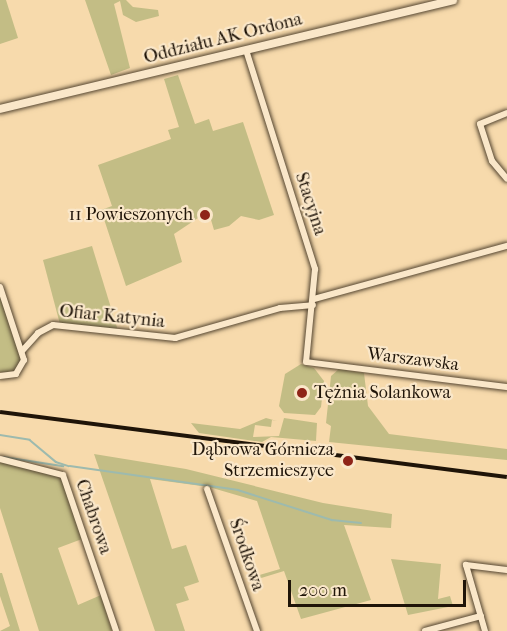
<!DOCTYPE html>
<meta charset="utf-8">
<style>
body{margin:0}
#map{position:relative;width:507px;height:631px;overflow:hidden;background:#f7daac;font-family:"IM FELL French Canon",serif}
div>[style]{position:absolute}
.green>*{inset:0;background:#c3bd85}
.stream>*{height:1.5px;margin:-0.75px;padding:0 0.75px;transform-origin:0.75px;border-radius:0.75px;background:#9dbaae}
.roads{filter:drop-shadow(0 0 2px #554631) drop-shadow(0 0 2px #554631)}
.street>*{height:6px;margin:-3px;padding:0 3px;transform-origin:3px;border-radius:3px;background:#fae7c9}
.secondary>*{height:8px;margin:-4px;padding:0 4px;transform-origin:4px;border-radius:4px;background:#fae7c9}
.rail>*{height:4px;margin-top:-2px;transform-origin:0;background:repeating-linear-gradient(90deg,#fae7c9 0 4.5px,#1f1408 0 9px);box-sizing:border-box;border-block:2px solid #1f1408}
.dots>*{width:16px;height:16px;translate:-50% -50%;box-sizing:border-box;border:3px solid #fae7c9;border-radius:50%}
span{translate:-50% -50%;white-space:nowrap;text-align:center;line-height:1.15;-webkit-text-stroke:4.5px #fae7c9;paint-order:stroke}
.street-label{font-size:18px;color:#1f1408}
.poi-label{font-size:18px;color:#1f1408}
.right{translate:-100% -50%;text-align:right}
.left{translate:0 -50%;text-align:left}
.scale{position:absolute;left:288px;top:580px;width:178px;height:27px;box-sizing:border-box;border:3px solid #1f1408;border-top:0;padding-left:8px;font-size:18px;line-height:21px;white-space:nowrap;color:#1f1408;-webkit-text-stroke:4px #fae7c9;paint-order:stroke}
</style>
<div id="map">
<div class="green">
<i style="clip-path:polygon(0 0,6px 0,18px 38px,0 44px)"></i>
<i style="clip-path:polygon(85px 0,126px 0,133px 7px,158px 10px,159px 16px,136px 22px,123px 15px,120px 1px,114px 4px,130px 68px,111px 75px)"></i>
<i style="clip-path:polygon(178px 75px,195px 124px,209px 119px,213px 131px,243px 122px,274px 215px,259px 220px,241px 216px,229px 226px,214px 230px,209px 213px,204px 214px,174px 234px,182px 262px,126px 286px,101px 210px,112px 206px,98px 165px,171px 139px,168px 130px,179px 127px,164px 79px)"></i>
<i style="clip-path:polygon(92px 246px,119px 334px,61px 328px,43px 260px)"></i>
<i style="clip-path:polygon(0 293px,21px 360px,14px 371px,7px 372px,0 372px)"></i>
<i style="clip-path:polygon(301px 364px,314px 368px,324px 381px,321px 407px,315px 415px,284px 413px,279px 406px,285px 374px)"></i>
<i style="clip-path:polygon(339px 369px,364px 373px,368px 406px,389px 434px,507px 449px,507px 460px,329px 442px,331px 426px,326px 423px,331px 376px)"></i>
<i style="clip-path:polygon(266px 418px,277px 421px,272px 420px,271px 427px,255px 425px,253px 437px,279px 436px,284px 418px,317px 423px,316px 441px,271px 437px,262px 442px,199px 433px,191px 423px,240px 429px)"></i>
<i style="clip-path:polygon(94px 454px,186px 469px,323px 503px,392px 514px,391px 528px,344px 525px,371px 600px,301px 619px,284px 571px,258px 579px,256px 576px,280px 569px,257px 501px,209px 487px,150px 479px,172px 549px,186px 545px,199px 582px,184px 587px,189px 600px,176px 604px,185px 631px,155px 631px)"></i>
<i style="clip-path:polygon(0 461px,57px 475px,63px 482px,82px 539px,58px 548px,78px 605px,101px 595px,112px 631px,39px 631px,0 508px)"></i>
<i style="clip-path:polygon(391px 559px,441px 564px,438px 599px,450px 596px,453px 606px,408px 615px)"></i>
<i style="clip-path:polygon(0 573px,2px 573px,20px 631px,0 631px,10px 626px,0 596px)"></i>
</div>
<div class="stream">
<i style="left:0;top:435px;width:30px;rotate:9deg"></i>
<i style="left:30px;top:440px;width:34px;rotate:40deg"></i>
<i style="left:56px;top:462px;width:13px;rotate:18deg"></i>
<i style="left:4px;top:457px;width:60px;rotate:8.7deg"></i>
<i style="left:70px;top:466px;width:170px;rotate:8.1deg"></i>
<i style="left:238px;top:490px;width:99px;rotate:17.7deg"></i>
<i style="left:332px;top:520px;width:29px;rotate:6deg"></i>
</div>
<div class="roads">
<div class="street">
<i style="left:246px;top:50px;width:230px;rotate:72.5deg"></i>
<i style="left:315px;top:269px;width:93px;rotate:95.5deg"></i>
<i style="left:306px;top:362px;width:203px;rotate:7.1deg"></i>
<i style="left:507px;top:113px;width:29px;rotate:158deg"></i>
<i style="left:480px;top:124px;width:39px;rotate:72deg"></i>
<i style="left:492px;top:161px;width:23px;rotate:50deg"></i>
<i style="left:0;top:287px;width:77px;rotate:71.8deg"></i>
<i style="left:24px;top:360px;width:16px;rotate:120deg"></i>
<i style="left:16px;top:374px;width:16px;rotate:173deg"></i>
<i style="left:314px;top:299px;width:200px;rotate:-15.4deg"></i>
<i style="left:22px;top:351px;width:24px;rotate:-48deg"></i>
<i style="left:38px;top:333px;width:17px;rotate:-28deg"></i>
<i style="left:53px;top:325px;width:123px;rotate:6.1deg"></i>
<i style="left:175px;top:338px;width:109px;rotate:-15.9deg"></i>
<i style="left:280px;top:308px;width:33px;rotate:-5deg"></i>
<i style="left:0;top:459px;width:65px;rotate:14.3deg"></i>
<i style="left:63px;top:475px;width:165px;rotate:71.2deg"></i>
<i style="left:207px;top:489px;width:151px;rotate:70.6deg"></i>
<i style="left:425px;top:631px;width:58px;rotate:-15deg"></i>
<i style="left:485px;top:631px;width:69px;rotate:-106.1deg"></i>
<i style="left:466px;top:565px;width:41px;rotate:7deg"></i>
</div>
<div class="secondary">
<i style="left:0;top:109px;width:466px;rotate:-13.5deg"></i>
</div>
</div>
<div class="rail">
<i style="left:0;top:412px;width:511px;rotate:7.31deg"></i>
</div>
<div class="dots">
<i style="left:205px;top:215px;background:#8f2418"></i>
<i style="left:302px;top:393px;background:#8f2418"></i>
<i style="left:348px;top:461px;background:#8f2418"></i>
</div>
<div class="street-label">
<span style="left:223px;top:39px;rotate:-14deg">Oddziału AK Ordona</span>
<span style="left:310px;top:204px;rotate:72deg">Stacyjna</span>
<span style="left:112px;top:317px;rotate:6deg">Ofiar Katynia</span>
<span style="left:413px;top:360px;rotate:7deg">Warszawska</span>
<span style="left:93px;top:517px;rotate:71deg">Chabrowa</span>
<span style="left:246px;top:555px;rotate:71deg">Środkowa</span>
</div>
<div class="poi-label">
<span class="right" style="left:193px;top:215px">11 Powieszonych</span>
<span class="left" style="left:314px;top:393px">Tężnia Solankowa</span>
<span class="right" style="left:334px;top:461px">Dąbrowa Górnicza<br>Strzemieszyce</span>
</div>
<div class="scale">200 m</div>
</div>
